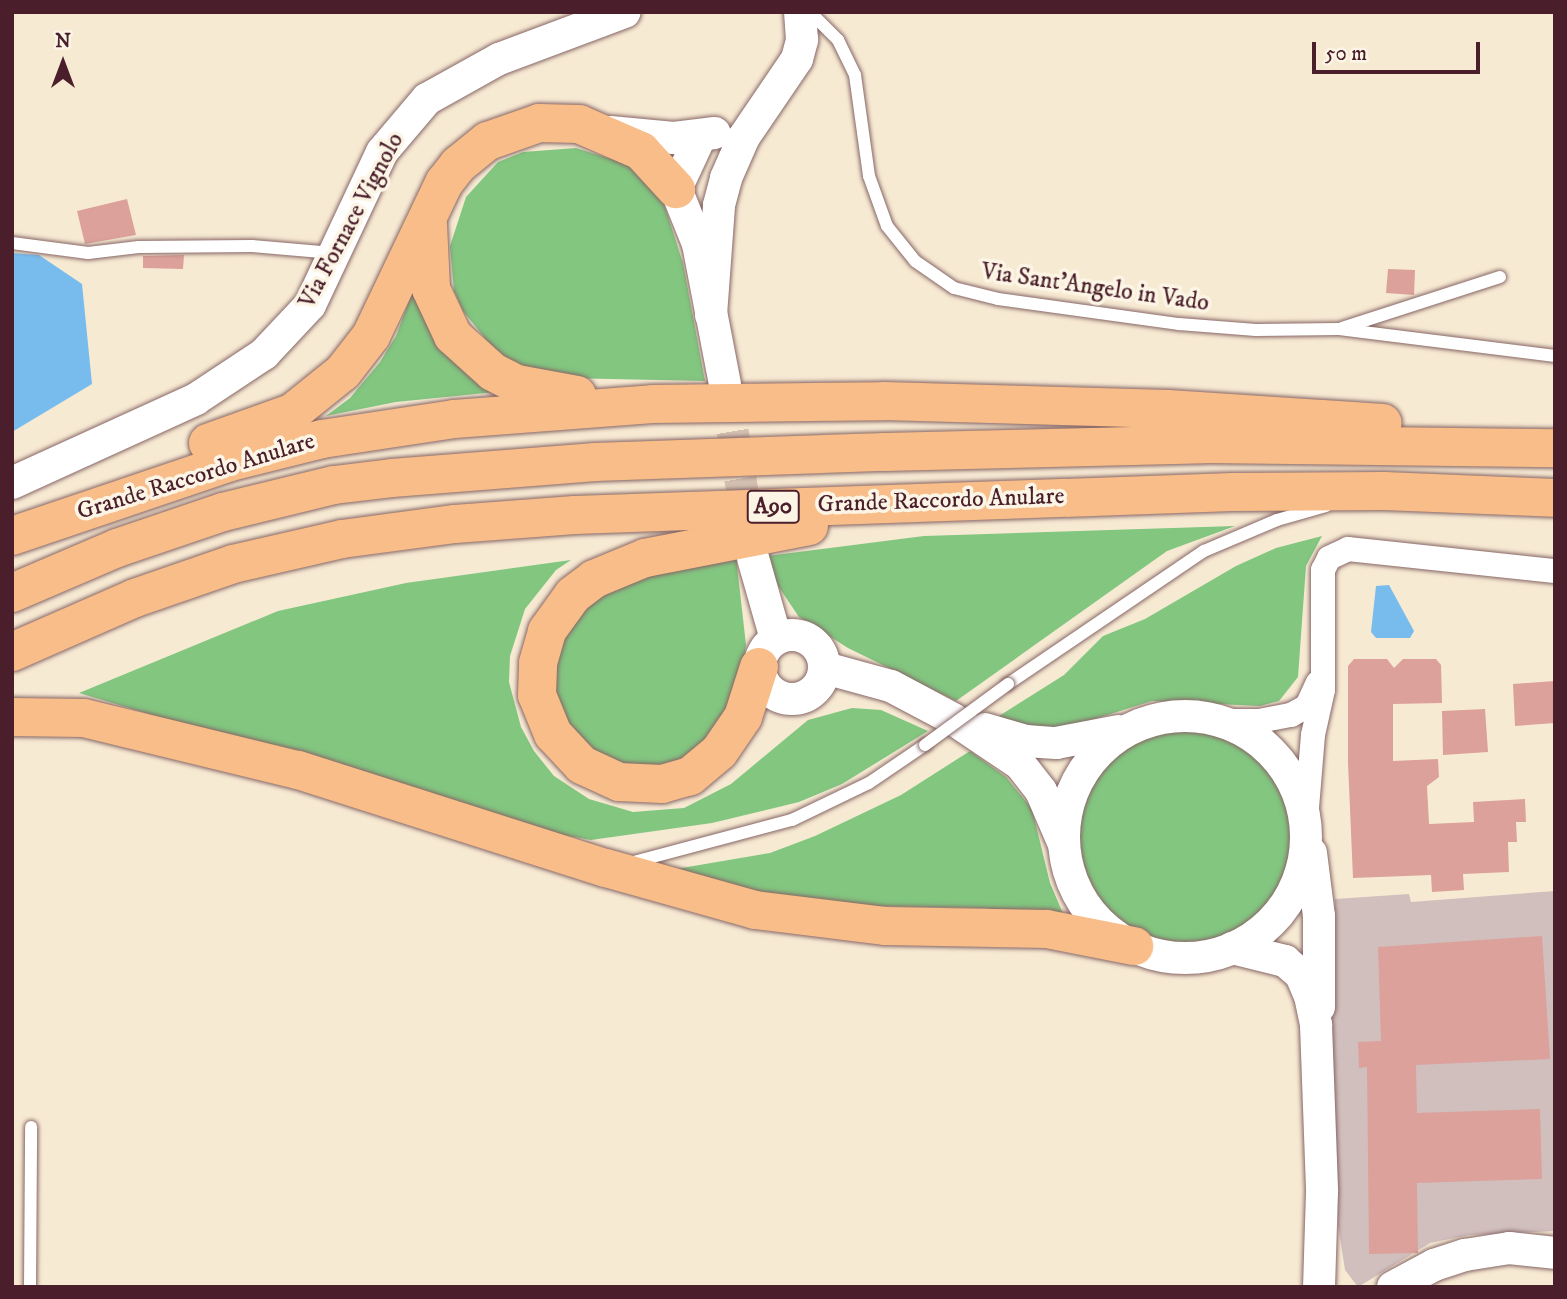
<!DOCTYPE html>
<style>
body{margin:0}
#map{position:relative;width:1567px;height:1299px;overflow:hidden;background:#f7ead3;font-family:"IM FELL DW Pica",serif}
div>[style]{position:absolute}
.industrial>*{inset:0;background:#d1bfbe}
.green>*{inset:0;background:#82c680}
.round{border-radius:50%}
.water>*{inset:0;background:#78bcee}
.building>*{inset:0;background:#dba19a}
.tertiary-tunnel>*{height:32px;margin-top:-16px;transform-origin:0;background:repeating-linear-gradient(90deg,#d4c1b1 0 32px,transparent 0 48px)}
.roads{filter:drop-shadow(0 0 2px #876666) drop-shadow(0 0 2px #876666)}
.service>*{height:12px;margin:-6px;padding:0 6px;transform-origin:6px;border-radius:6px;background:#fff}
.minor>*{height:24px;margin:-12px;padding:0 12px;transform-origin:12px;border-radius:12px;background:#fff}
.tertiary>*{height:32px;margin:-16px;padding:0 16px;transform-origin:16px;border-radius:16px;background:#fff}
.tertiary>.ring{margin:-16px;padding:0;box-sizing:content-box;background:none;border:32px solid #fff;border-radius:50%}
.motorway>*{height:38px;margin:-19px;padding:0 19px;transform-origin:19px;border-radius:19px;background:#f8bd89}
.bridges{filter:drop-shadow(0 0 2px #876666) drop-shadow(0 0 2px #876666)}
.service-bridge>*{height:12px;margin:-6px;padding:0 6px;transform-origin:6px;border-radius:6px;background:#fff}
span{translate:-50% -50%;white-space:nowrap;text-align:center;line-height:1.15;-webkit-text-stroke:7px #fcf5e5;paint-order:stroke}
.shield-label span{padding:2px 5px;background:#fcf5e5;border:2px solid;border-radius:5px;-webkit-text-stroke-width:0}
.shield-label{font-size:23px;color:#4a1f2b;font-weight:700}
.street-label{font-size:24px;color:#4a1f2b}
.frame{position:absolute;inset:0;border:14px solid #4a1f2b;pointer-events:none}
.north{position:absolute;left:28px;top:28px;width:70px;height:70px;-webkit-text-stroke:5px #fcf5e5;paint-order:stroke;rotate:0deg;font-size:19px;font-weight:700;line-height:28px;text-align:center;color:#4a1f2b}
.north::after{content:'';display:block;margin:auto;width:24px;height:32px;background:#4a1f2b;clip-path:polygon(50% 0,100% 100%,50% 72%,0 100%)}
.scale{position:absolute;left:1312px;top:42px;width:168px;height:32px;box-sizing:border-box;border:4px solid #4a1f2b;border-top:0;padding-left:9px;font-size:21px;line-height:24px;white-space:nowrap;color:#4a1f2b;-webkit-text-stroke:5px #fcf5e5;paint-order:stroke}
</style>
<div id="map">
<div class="industrial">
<i style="clip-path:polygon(1555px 891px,1555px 1231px,1469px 1235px,1430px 1243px,1358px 1287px,1345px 1270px,1338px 1225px,1329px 1008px,1335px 899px,1409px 894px,1411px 902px)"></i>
</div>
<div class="green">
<i style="clip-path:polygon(576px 148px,627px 164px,664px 204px,683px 263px,705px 381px,563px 378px,520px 368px,493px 348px,463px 311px,454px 291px,450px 246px,466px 197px,498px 162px,523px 152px)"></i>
<i style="clip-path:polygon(419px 274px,506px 391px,396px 402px,326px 416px,350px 398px,380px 362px,396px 336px)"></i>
<i style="clip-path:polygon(1235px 526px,1167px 551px,956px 701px,848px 648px,799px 617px,774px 580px,767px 556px,924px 536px)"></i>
<i style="clip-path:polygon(1322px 536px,1306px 566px,1298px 677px,1279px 701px,1260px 706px,1152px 701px,1069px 727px,1018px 728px,999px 716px,1064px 675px,1103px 636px,1145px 619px,1236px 566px,1276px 548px)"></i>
<i style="clip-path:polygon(736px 557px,746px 645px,736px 706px,684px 767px,606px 764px,556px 718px,551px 668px,574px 613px,623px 581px)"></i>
<i style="clip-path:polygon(571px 560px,556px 570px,525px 609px,510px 656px,509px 682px,521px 727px,534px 751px,554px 776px,589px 799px,633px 812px,684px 808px,731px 784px,808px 720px,852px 708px,881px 710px,928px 731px,842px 784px,799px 802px,712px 823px,591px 840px,536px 830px,79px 693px,278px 611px,406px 583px)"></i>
<i class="round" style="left:1080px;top:730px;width:212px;height:212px"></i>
<i style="clip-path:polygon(970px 751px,1006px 777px,1032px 809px,1050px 883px,1064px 916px,983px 908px,815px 905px,664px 871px,770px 853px,815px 836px,901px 795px)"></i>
</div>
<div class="water">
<i style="clip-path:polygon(12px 253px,39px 255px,82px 284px,92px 384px,12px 432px)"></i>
<i style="clip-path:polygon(1389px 585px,1414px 631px,1410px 638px,1376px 638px,1371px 632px,1376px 586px)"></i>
</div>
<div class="building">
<i style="clip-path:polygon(127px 199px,136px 235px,85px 244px,77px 211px)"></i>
<i style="clip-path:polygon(184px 255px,183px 269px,143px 268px,143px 256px)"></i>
<i style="clip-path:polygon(1388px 269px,1415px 270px,1414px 295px,1386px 293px)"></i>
<i style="clip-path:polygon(1354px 659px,1387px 659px,1394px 668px,1403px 659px,1436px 659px,1441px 665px,1442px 703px,1393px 704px,1393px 761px,1438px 759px,1439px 777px,1427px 786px,1429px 824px,1474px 822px,1473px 802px,1525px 799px,1526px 822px,1516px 822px,1517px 842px,1508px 842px,1509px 872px,1463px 874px,1464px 890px,1432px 892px,1431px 875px,1353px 878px,1348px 763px,1348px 666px)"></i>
<i style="clip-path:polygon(1555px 681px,1555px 723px,1515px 726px,1513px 684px)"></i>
<i style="clip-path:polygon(1485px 709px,1488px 752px,1443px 755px,1442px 711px)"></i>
<i style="clip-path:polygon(1542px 936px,1550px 1059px,1416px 1065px,1417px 1113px,1540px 1109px,1542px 1179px,1417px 1183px,1418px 1253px,1369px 1254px,1367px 1067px,1359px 1068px,1358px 1042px,1381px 1041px,1378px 947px)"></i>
</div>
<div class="tertiary-tunnel">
<i style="left:725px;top:384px;width:151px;rotate:80.8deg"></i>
</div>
<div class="roads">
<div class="service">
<i style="left:810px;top:12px;width:40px;rotate:45deg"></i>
<i style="left:838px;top:40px;width:39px;rotate:64deg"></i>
<i style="left:855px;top:75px;width:102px;rotate:82.1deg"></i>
<i style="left:869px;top:176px;width:53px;rotate:70.2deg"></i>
<i style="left:887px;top:226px;width:45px;rotate:51.3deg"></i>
<i style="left:915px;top:261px;width:47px;rotate:34.7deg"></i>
<i style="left:954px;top:288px;width:45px;rotate:14deg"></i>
<i style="left:998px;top:299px;width:183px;rotate:7.9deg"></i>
<i style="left:1179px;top:324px;width:77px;rotate:4.5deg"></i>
<i style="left:1256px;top:330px;width:83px;rotate:-0.7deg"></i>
<i style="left:1339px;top:329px;width:218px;rotate:7.1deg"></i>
<i style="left:12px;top:243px;width:77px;rotate:7.5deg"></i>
<i style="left:88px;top:253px;width:51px;rotate:-6.7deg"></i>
<i style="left:139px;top:247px;width:113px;rotate:-0.5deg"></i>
<i style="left:252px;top:246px;width:81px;rotate:4.9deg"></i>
<i style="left:1342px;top:328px;width:166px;rotate:-17.9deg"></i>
<i style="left:1008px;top:684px;width:237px;rotate:-34.2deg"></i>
<i style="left:1204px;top:551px;width:79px;rotate:-23deg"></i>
<i style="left:1277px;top:520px;width:51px;rotate:-15.9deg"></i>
<i style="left:630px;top:863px;width:168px;rotate:-14.9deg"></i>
<i style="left:792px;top:820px;width:85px;rotate:-25.7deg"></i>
<i style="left:869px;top:783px;width:68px;rotate:-34.2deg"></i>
<i style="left:30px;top:1287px;width:160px;rotate:-89.6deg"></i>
</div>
<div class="minor">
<i style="left:1208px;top:721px;width:51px"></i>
<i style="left:1259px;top:721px;width:33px;rotate:-11deg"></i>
<i style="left:1291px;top:715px;width:18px;rotate:-29deg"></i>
<i style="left:1307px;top:706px;width:26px;rotate:-65deg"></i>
<i style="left:1306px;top:820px;width:85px;rotate:-85.3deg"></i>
<i style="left:1313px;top:735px;width:46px;rotate:-77.5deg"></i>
<i style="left:1323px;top:690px;width:120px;rotate:-90deg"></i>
<i style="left:1323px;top:570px;width:13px;rotate:-63deg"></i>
<i style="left:1329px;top:558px;width:21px;rotate:-25deg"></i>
<i style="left:1348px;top:549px;width:208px;rotate:6.1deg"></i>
</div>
<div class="tertiary">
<i style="left:610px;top:132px;width:64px;rotate:5.4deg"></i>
<i style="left:674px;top:138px;width:41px;rotate:-7deg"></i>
<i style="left:700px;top:137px;width:57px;rotate:114.8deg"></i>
<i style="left:676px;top:189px;width:59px;rotate:68.2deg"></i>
<i style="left:698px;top:244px;width:143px;rotate:79.1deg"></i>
<i style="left:711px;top:315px;width:110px;rotate:-85.8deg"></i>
<i style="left:719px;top:205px;width:28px;rotate:-75deg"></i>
<i style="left:726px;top:178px;width:45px;rotate:-66.3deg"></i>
<i style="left:744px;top:137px;width:94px;rotate:-55.8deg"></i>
<i style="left:797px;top:59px;width:20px;rotate:-75deg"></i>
<i style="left:802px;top:40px;width:28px;rotate:-94deg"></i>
<i style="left:12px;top:483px;width:202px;rotate:-24.5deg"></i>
<i style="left:196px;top:399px;width:82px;rotate:-33.5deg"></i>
<i style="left:264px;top:354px;width:67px;rotate:-46.8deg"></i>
<i style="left:310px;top:305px;width:169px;rotate:-64.8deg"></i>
<i style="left:382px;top:152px;width:70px;rotate:-49.7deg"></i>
<i style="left:427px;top:99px;width:82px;rotate:-29.1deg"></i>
<i style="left:499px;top:59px;width:134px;rotate:-20.5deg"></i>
<i style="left:753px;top:558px;width:84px;rotate:74.1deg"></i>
<i class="ring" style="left:760px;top:635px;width:32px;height:32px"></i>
<i style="left:825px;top:668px;width:68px;rotate:15.3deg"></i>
<i style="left:891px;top:686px;width:70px;rotate:28deg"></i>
<i style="left:953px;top:719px;width:81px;rotate:33.9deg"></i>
<i style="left:1020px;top:764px;width:34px;rotate:52deg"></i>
<i style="left:1041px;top:791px;width:56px;rotate:66.7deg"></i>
<i class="ring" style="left:1064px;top:716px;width:210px;height:210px"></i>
<i style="left:985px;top:729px;width:43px;rotate:16.3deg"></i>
<i style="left:1026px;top:741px;width:30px;rotate:4deg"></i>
<i style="left:1056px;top:743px;width:64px;rotate:-10.8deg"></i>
<i style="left:1311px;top:853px;width:64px;rotate:82.8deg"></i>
<i style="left:1319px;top:916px;width:91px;rotate:90deg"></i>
<i style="left:1232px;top:948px;width:55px;rotate:13.8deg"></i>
<i style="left:1285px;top:961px;width:21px;rotate:41deg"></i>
<i style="left:1301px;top:975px;width:23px;rotate:67deg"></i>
<i style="left:1310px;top:996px;width:30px;rotate:78deg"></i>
<i style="left:1316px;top:1025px;width:167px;rotate:87.9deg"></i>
<i style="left:1322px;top:1192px;width:95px;rotate:91.8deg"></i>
<i style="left:1393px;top:1287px;width:47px;rotate:-28.2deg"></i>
<i style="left:1434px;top:1265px;width:33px;rotate:-18deg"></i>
<i style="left:1465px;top:1255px;width:45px;rotate:-9deg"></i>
<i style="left:1509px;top:1248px;width:46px;rotate:6.2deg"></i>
</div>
<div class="motorway">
<i style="left:428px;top:225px;width:64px;rotate:87.3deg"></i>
<i style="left:431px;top:289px;width:52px;rotate:64.9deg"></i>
<i style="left:453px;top:336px;width:54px;rotate:42deg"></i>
<i style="left:493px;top:372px;width:27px;rotate:27deg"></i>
<i style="left:517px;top:384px;width:61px;rotate:10.4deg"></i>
<i style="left:208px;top:443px;width:89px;rotate:-19.7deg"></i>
<i style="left:292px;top:413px;width:65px;rotate:-38.8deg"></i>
<i style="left:343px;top:372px;width:46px;rotate:-52.1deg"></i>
<i style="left:371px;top:336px;width:170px;rotate:-64.5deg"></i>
<i style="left:444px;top:183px;width:23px;rotate:-52deg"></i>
<i style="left:458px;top:165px;width:38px;rotate:-39deg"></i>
<i style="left:488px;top:141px;width:54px;rotate:-19.4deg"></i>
<i style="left:539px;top:123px;width:40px;rotate:1.4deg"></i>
<i style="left:579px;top:124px;width:68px;rotate:23.5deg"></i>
<i style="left:641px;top:151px;width:52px;rotate:47.4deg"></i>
<i style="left:12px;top:536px;width:230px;rotate:-18.7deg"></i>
<i style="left:230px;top:462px;width:95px;rotate:-14deg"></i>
<i style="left:322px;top:439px;width:134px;rotate:-8.6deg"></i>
<i style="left:454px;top:419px;width:199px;rotate:-4.3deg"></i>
<i style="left:652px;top:404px;width:232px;rotate:-0.7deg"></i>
<i style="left:884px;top:401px;width:284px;rotate:1.6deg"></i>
<i style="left:1168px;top:409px;width:215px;rotate:3.7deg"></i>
<i style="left:12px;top:593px;width:114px;rotate:-23.2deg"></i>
<i style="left:117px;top:548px;width:112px;rotate:-18.8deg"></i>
<i style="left:223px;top:512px;width:114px;rotate:-13.7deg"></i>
<i style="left:334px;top:485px;width:58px;rotate:-6.9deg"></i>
<i style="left:392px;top:478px;width:204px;rotate:-4.5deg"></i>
<i style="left:595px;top:462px;width:290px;rotate:-2deg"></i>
<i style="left:885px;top:452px;width:320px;rotate:-1.4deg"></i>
<i style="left:1205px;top:444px;width:350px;rotate:0.7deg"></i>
<i style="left:12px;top:652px;width:134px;rotate:-23.7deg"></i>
<i style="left:135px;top:598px;width:104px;rotate:-19.1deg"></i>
<i style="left:233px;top:564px;width:112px;rotate:-12.9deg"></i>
<i style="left:342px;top:539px;width:114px;rotate:-7.6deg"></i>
<i style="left:455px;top:524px;width:120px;rotate:-4.3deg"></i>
<i style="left:575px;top:515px;width:658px;rotate:-2deg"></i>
<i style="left:1233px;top:492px;width:151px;rotate:-0.4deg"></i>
<i style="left:1384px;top:491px;width:171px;rotate:2.3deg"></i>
<i style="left:759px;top:667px;width:52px;rotate:107.7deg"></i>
<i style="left:743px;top:717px;width:42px;rotate:124.4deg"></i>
<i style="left:719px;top:752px;width:38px;rotate:140deg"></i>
<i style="left:690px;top:776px;width:29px;rotate:164deg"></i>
<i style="left:662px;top:784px;width:43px;rotate:-177.3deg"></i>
<i style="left:619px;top:782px;width:41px;rotate:-155.3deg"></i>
<i style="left:582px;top:765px;width:42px;rotate:-133.1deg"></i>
<i style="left:553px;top:734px;width:42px;rotate:-112.3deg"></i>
<i style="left:537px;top:695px;width:32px;rotate:-88deg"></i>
<i style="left:538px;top:663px;width:33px;rotate:-74deg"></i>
<i style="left:547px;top:631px;width:44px;rotate:-54.2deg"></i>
<i style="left:573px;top:595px;width:26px;rotate:-37deg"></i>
<i style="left:594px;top:579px;width:55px;rotate:-22.4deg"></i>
<i style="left:645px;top:558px;width:167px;rotate:-11deg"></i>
<i style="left:12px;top:717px;width:72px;rotate:0.8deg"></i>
<i style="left:84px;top:718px;width:220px;rotate:13.7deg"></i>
<i style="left:298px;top:770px;width:323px;rotate:17.7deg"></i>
<i style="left:606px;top:868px;width:155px;rotate:15.7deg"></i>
<i style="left:755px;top:910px;width:132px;rotate:7deg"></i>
<i style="left:886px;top:926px;width:161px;rotate:1.1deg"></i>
<i style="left:1047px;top:929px;width:89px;rotate:11.1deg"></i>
</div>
</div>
<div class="bridges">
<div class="service-bridge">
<i style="left:925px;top:745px;width:103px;rotate:-36.3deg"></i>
</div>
</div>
<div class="shield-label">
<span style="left:773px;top:507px">A90</span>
</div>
<div class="street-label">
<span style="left:352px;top:221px;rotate:-62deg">Via Fornace Vignolo</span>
<span style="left:1095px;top:288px;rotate:8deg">Via Sant'Angelo in Vado</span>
<span style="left:196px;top:477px;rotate:-17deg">Grande Raccordo Anulare</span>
<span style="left:941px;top:501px;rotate:-2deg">Grande Raccordo Anulare</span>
</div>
<div class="frame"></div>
<div class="north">N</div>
<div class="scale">50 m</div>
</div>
